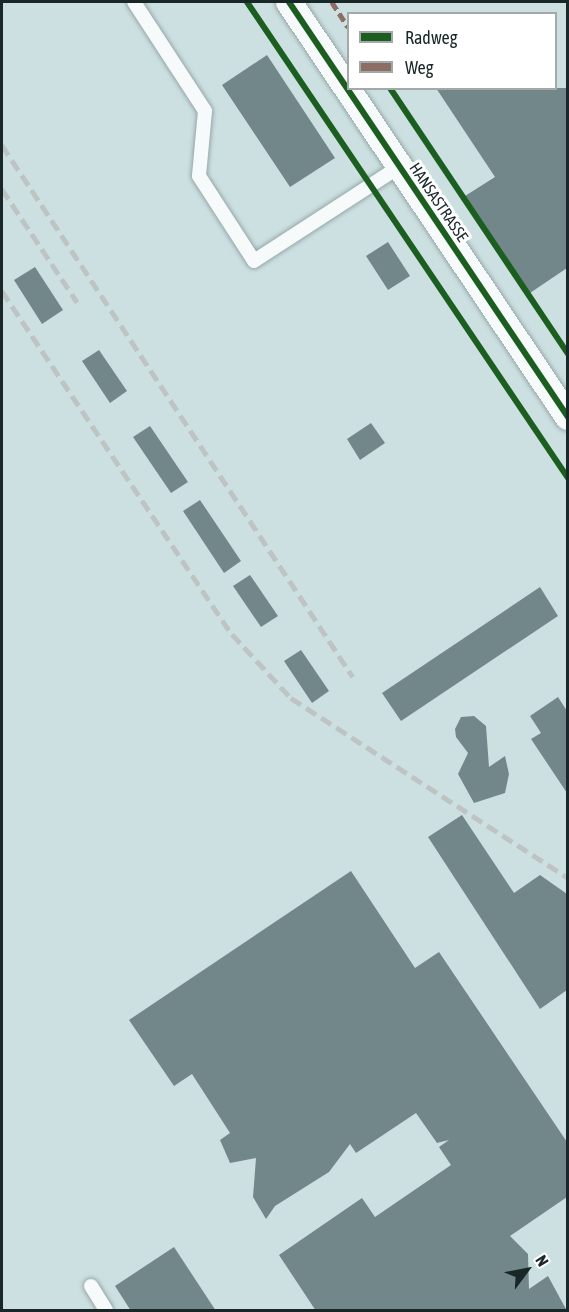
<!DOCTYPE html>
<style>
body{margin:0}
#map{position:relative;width:569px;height:1312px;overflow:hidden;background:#cce0e2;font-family:"Asap Condensed",sans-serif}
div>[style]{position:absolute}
.building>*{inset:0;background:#728789}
.roads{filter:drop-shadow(0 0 2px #97a7a8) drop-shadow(0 0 2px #97a7a8)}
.service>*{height:14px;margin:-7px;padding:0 7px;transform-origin:7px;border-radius:7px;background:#f7fafb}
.minor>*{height:26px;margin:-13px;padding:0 13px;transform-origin:13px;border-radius:13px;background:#f7fafb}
.rail>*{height:4.5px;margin-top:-2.25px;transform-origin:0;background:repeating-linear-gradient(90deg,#bec4c4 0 12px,transparent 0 18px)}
.quiet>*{height:4.5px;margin-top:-2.25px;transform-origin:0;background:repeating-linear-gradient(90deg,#8d6e63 0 9px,transparent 0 13.5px)}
.cycleway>*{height:6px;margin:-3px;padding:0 3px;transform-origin:3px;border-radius:3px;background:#1b5e20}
span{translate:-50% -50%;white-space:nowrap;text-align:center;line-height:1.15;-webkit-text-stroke:6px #fff;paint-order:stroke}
.street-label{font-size:16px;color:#192728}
.frame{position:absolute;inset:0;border:3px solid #192728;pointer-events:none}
.legend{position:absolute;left:347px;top:12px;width:210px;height:78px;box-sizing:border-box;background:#fff;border:2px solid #a3a9a9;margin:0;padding:8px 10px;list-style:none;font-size:18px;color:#192728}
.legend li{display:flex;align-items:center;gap:12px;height:30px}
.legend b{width:30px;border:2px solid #a3a9a9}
.north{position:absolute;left:497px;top:1240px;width:60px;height:60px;-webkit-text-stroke:4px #fff;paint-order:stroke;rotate:58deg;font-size:16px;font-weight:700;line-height:24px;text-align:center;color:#192728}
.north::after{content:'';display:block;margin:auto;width:21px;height:27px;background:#192728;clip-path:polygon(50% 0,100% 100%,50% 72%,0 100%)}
</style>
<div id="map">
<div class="building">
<i style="clip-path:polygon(267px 55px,335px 158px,290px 187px,222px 85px)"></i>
<i style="clip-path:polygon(436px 88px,567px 88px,567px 268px,530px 293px,465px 196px,495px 177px)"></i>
<i style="clip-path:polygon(388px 242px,410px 276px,388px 290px,366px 256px)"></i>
<i style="clip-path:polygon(35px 267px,63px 310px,42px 324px,14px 280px)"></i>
<i style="clip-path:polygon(99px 350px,127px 391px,110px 403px,82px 361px)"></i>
<i style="clip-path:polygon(371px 423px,385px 443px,360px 460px,347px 439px)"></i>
<i style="clip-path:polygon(150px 426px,188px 482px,171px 493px,133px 437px)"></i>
<i style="clip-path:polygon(200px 500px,241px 561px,224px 573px,183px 511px)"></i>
<i style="clip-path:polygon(250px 575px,278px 616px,261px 627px,233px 586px)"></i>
<i style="clip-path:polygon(540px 587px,558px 616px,401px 721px,382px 693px)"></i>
<i style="clip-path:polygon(301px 650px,329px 691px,312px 703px,284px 661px)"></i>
<i style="clip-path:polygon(558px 697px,567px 711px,567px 793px,531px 739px,541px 733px,530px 716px)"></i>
<i style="clip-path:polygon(474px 716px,486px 726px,489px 767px,505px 756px,509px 774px,505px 793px,474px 803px,458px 774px,468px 753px,456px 737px,455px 729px,461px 717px)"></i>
<i style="clip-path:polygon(462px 815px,514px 893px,540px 875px,567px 894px,567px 990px,540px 1009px,428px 837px)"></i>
<i style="clip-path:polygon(351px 871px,415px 968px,439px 952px,567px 1142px,567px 1197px,510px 1236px,528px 1254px,529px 1289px,548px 1276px,567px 1311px,316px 1311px,279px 1255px,362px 1198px,375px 1217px,451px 1165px,439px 1147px,449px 1140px,437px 1143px,416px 1113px,356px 1153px,350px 1144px,329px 1172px,275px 1206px,266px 1219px,253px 1197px,256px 1158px,230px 1163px,220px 1140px,230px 1133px,192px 1074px,174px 1086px,129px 1020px)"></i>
<i style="clip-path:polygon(174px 1247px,216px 1311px,131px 1311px,115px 1286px)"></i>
</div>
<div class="roads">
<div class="service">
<i style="left:134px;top:2px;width:130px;rotate:56.9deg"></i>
<i style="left:205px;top:111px;width:65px;rotate:95.3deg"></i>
<i style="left:199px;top:176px;width:101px;rotate:57.1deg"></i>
<i style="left:254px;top:261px;width:173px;rotate:-33deg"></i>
<i style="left:91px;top:1286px;width:28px;rotate:58deg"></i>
</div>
<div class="minor">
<i style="left:289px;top:2px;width:500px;rotate:56.09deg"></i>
</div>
</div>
<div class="rail">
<i style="left:2px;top:145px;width:637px;rotate:56.58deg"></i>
<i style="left:2px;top:189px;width:136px;rotate:56.4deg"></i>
<i style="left:2px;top:291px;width:413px;rotate:56.2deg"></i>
<i style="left:232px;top:634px;width:87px;rotate:47.3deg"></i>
<i style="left:291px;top:698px;width:330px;rotate:33deg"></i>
</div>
<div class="quiet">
<i style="left:332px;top:2px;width:30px;rotate:57deg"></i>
</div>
<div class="cycleway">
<i style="left:247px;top:2px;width:574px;rotate:56.01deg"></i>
<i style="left:289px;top:2px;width:500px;rotate:56.09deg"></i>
<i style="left:390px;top:88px;width:320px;rotate:56.2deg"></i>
</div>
<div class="street-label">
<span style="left:439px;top:202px;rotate:56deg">HANSASTRASSE</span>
</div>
<div class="frame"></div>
<ul class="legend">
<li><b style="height:8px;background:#1b5e20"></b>Radweg</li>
<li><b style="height:8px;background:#8d6e63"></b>Weg</li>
</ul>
<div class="north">N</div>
</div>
